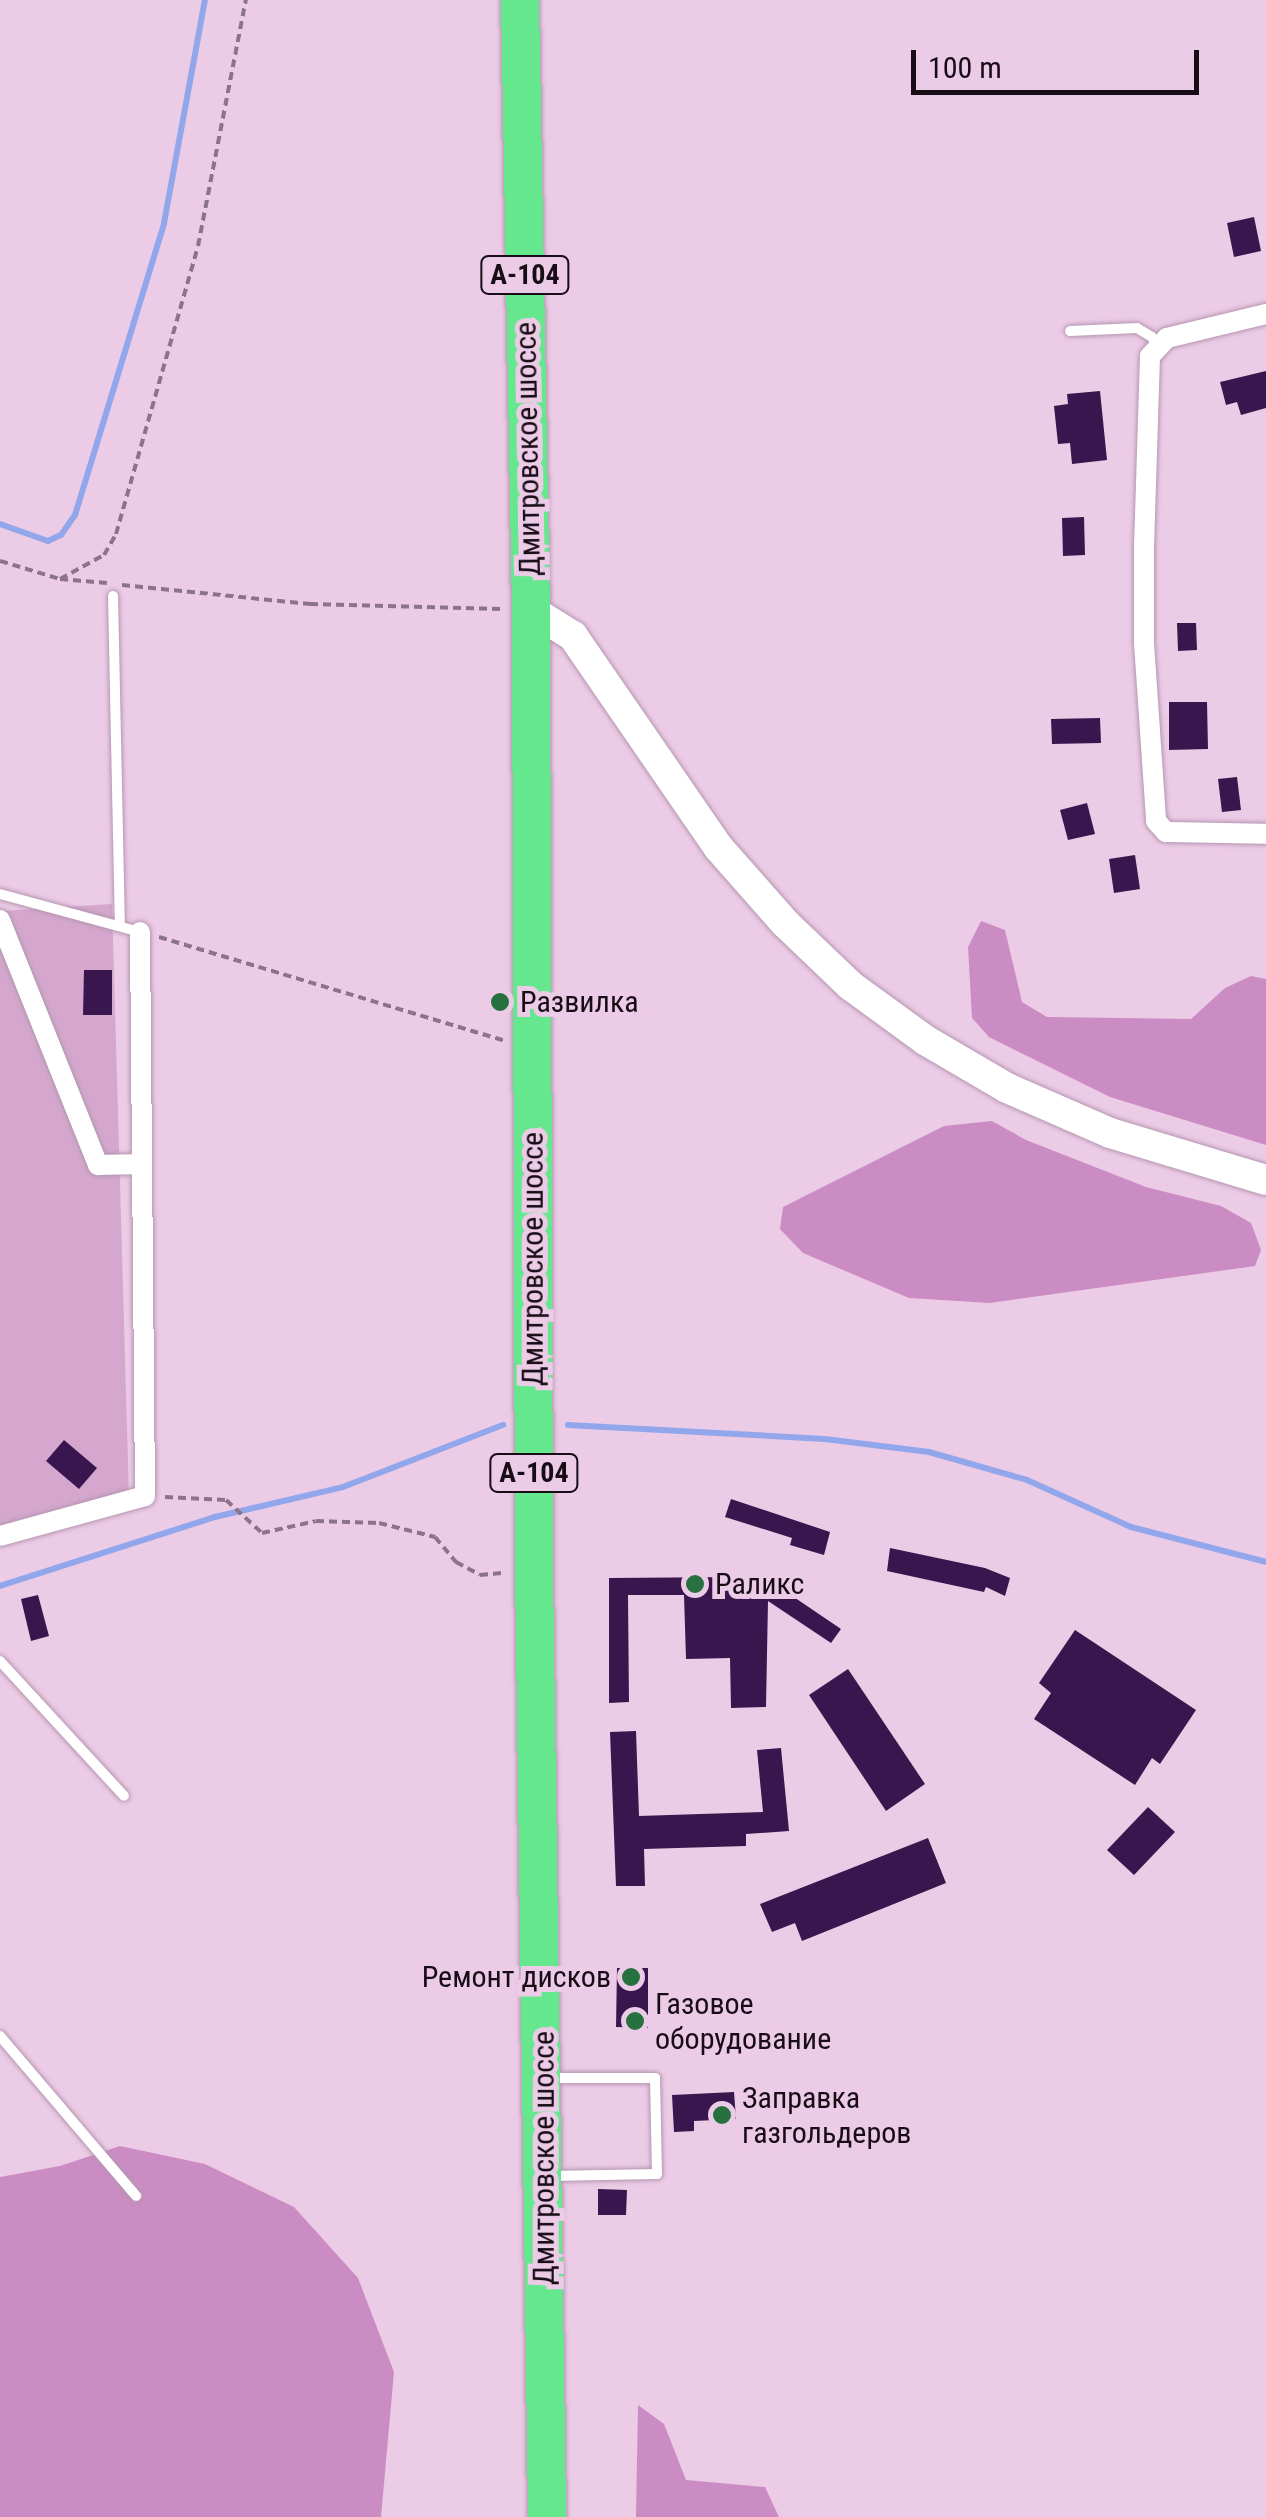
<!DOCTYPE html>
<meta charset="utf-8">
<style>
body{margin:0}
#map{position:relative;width:1266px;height:2517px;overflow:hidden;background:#eccbe6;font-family:"Roboto Condensed",sans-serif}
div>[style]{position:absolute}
.green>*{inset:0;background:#d5a7ce}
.forest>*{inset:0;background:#ca8cc2}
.stream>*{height:6px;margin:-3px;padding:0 3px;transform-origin:3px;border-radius:3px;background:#92a6eb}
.building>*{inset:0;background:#3a164e}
.path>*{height:4px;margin-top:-2px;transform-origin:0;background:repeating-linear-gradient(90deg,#8b7487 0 8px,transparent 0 13px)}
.roads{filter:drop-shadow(0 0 2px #b596b0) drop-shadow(0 0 2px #b596b0)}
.lane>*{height:10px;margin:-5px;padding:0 5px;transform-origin:5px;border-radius:5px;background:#fff}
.street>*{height:20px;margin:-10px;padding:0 10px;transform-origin:10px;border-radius:10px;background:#fff}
.secondary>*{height:30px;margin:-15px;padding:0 15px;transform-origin:15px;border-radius:15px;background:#fff}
.highway>*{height:38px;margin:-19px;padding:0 19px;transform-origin:19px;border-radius:19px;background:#65e78e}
.dots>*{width:28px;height:28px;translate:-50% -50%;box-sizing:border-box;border:5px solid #eccbe6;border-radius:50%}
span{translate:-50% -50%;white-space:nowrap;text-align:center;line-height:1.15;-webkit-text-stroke:10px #eccbe6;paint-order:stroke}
.shield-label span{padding:2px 8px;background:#eccbe6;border:2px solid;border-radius:8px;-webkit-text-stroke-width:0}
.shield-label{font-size:28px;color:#180d17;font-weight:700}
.street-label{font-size:30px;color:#180d17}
.poi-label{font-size:30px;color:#180d17}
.left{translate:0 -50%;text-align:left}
.right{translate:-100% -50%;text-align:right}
.scale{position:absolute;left:911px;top:50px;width:288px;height:45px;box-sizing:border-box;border:5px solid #180d17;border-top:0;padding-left:12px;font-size:30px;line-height:35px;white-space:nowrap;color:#180d17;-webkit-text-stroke:8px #eccbe6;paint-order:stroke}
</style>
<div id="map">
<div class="green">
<i style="clip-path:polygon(112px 904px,129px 1498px,0 1541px,0 911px)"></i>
</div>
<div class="forest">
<i style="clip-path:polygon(981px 921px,1005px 930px,1022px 1002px,1047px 1017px,1191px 1019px,1225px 988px,1251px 976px,1266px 979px,1266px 1145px,1110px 1097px,989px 1037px,972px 1018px,968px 947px)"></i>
<i style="clip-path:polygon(992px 1121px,1026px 1140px,1146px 1187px,1221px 1206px,1251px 1223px,1261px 1250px,1255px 1266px,990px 1303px,909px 1298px,803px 1253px,780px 1229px,783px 1207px,944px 1126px)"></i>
<i style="clip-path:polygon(120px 2146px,205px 2164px,294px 2207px,358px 2278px,394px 2372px,381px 2517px,0 2517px,0 2177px,60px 2166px)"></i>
<i style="clip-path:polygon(638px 2405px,664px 2424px,686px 2480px,765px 2487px,779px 2517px,636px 2517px)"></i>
</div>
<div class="stream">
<i style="left:0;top:524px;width:51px;rotate:19.5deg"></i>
<i style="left:48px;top:541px;width:14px;rotate:-25deg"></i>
<i style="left:61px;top:535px;width:24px;rotate:-55deg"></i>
<i style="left:75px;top:515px;width:305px;rotate:-73deg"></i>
<i style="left:164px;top:223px;width:227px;rotate:-79.6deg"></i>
<i style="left:568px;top:1425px;width:257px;rotate:3.1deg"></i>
<i style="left:825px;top:1439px;width:105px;rotate:7.1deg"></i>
<i style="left:929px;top:1452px;width:102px;rotate:15.9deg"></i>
<i style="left:1027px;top:1480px;width:114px;rotate:24.3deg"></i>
<i style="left:1131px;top:1527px;width:139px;rotate:14.5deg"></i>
<i style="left:0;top:1586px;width:226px;rotate:-17.8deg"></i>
<i style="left:215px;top:1517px;width:131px;rotate:-13.2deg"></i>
<i style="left:343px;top:1487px;width:172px;rotate:-21.2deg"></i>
</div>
<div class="building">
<i style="clip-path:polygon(1254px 217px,1261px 251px,1234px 257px,1227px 223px)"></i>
<i style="clip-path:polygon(1266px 371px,1266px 408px,1241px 415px,1237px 402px,1226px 405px,1220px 382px)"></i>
<i style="clip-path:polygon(1100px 391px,1107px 460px,1072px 464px,1070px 443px,1058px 444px,1054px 406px,1068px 404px,1067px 394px)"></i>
<i style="clip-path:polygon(1084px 517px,1085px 555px,1063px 556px,1062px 518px)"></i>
<i style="clip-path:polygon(1177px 623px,1196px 623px,1197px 650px,1178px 651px)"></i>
<i style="clip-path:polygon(1169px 702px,1207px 702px,1208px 749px,1169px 750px)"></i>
<i style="clip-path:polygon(1100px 718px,1101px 743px,1052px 744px,1051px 719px)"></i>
<i style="clip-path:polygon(1237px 777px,1241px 810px,1222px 812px,1218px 779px)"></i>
<i style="clip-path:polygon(1087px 803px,1095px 834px,1068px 840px,1060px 810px)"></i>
<i style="clip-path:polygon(1135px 855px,1140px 889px,1114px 893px,1109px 859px)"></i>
<i style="clip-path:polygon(84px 970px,112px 970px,112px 1015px,83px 1015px)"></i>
<i style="clip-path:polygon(64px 1440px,97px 1468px,79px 1489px,46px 1461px)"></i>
<i style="clip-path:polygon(731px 1499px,830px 1532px,824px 1555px,790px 1545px,792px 1538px,725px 1517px)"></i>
<i style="clip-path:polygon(890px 1548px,985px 1568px,1010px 1578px,1005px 1596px,986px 1587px,984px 1592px,887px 1571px)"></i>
<i style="clip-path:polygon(740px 1577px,783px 1579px,782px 1589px,841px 1629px,831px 1643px,768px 1601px,766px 1707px,731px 1708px,730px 1658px,686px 1659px,684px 1595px,628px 1595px,629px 1702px,609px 1703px,609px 1578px)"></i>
<i style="clip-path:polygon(38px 1595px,49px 1636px,31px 1641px,21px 1599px)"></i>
<i style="clip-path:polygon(1075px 1630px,1196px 1710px,1160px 1764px,1152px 1758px,1135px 1785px,1034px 1719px,1051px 1693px,1039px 1683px)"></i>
<i style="clip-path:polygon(848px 1669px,925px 1784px,886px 1811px,809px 1695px)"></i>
<i style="clip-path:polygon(636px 1731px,639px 1816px,763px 1812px,757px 1750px,781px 1748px,789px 1831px,746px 1834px,746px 1846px,644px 1849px,645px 1886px,616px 1886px,610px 1732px)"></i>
<i style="clip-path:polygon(1148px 1807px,1175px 1832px,1134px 1875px,1107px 1850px)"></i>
<i style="clip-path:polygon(928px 1838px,946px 1883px,802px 1941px,795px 1923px,772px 1932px,760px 1904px)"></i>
<i style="clip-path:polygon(617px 1968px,648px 1968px,648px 2028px,616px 2027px)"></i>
<i style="clip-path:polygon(734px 2092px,736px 2119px,694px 2121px,694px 2131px,674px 2132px,672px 2095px)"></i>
<i style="clip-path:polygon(598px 2189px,627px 2190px,626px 2215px,598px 2215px)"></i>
</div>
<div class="path">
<i style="left:0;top:561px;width:63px;rotate:16.7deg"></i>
<i style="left:60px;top:579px;width:47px;rotate:4.9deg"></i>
<i style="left:60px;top:579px;width:50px;rotate:-28.6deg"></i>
<i style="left:104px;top:555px;width:24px;rotate:-60deg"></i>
<i style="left:116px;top:534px;width:299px;rotate:-74.1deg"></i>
<i style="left:198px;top:246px;width:251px;rotate:-79deg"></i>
<i style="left:122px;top:585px;width:189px;rotate:5.8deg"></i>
<i style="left:310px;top:604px;width:191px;rotate:1.5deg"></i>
<i style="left:159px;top:937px;width:361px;rotate:16.7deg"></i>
<i style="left:165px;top:1497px;width:61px;rotate:2.8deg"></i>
<i style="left:226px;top:1500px;width:49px;rotate:42.5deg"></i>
<i style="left:262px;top:1533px;width:55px;rotate:-12.5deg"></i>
<i style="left:316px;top:1521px;width:63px;rotate:1.8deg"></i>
<i style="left:379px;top:1523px;width:58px;rotate:14deg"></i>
<i style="left:435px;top:1537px;width:33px;rotate:50deg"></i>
<i style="left:456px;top:1562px;width:27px;rotate:28deg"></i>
<i style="left:480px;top:1575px;width:25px;rotate:-5deg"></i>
</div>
<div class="roads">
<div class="lane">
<i style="left:1070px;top:331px;width:67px;rotate:-2.6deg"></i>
<i style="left:1137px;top:328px;width:17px;rotate:31deg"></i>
<i style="left:1152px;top:337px;width:11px;rotate:63deg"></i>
<i style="left:113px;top:596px;width:330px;rotate:88.8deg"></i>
<i style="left:0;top:894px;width:145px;rotate:15.2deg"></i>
<i style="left:0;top:1661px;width:183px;rotate:47.4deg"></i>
<i style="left:0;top:2036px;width:210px;rotate:49.6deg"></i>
<i style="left:549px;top:2078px;width:106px"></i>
<i style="left:655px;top:2078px;width:96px;rotate:88.8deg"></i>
<i style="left:657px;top:2174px;width:107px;rotate:178.9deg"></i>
</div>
<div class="street">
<i style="left:1266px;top:314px;width:102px;rotate:166.4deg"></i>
<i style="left:1167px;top:338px;width:25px;rotate:133deg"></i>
<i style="left:1150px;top:356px;width:188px;rotate:91.8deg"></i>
<i style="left:1144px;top:544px;width:99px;rotate:90deg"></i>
<i style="left:1144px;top:643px;width:178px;rotate:86.1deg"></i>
<i style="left:1156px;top:821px;width:15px;rotate:48deg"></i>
<i style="left:1166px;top:832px;width:100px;rotate:1.1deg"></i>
<i style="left:0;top:920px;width:264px;rotate:68.2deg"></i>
<i style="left:98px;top:1165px;width:44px;rotate:-1.3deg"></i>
<i style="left:0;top:1536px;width:150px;rotate:-15.4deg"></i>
<i style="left:145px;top:1496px;width:564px;rotate:-90.51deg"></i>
</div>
<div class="secondary">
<i style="left:531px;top:610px;width:49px;rotate:31.8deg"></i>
<i style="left:573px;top:636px;width:256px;rotate:55.5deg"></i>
<i style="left:718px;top:847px;width:101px;rotate:48.6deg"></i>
<i style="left:785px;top:923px;width:91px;rotate:43.7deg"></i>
<i style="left:851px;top:986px;width:92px;rotate:36.1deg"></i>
<i style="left:925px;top:1040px;width:95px;rotate:30.3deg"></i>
<i style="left:1007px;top:1088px;width:112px;rotate:23.6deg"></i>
<i style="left:1110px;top:1133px;width:163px;rotate:16.8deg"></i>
</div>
<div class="highway">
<i style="left:520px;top:0;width:610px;rotate:88.97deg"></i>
<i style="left:531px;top:610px;width:960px;rotate:89.82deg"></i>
<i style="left:534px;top:1570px;width:947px;rotate:89.21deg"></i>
</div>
</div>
<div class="dots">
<i style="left:500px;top:1002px;background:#277140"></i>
<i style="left:695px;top:1584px;background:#277140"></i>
<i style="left:631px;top:1977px;background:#277140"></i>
<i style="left:635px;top:2021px;background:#277140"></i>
<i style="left:722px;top:2115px;background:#277140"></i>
</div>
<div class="shield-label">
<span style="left:525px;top:275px">А-104</span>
<span style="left:534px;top:1473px">А-104</span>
</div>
<div class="street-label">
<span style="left:528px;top:449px;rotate:-91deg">Дмитровское шоссе</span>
<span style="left:533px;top:1259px;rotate:-90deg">Дмитровское шоссе</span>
<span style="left:544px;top:2158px;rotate:-90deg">Дмитровское шоссе</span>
</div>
<div class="poi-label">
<span class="left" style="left:520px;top:1002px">Развилка</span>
<span class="left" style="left:715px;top:1584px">Раликс</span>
<span class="right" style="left:611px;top:1977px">Ремонт дисков</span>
<span class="left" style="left:655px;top:2021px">Газовое<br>оборудование</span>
<span class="left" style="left:742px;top:2115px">Заправка<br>газгольдеров</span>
</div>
<div class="scale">100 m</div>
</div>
